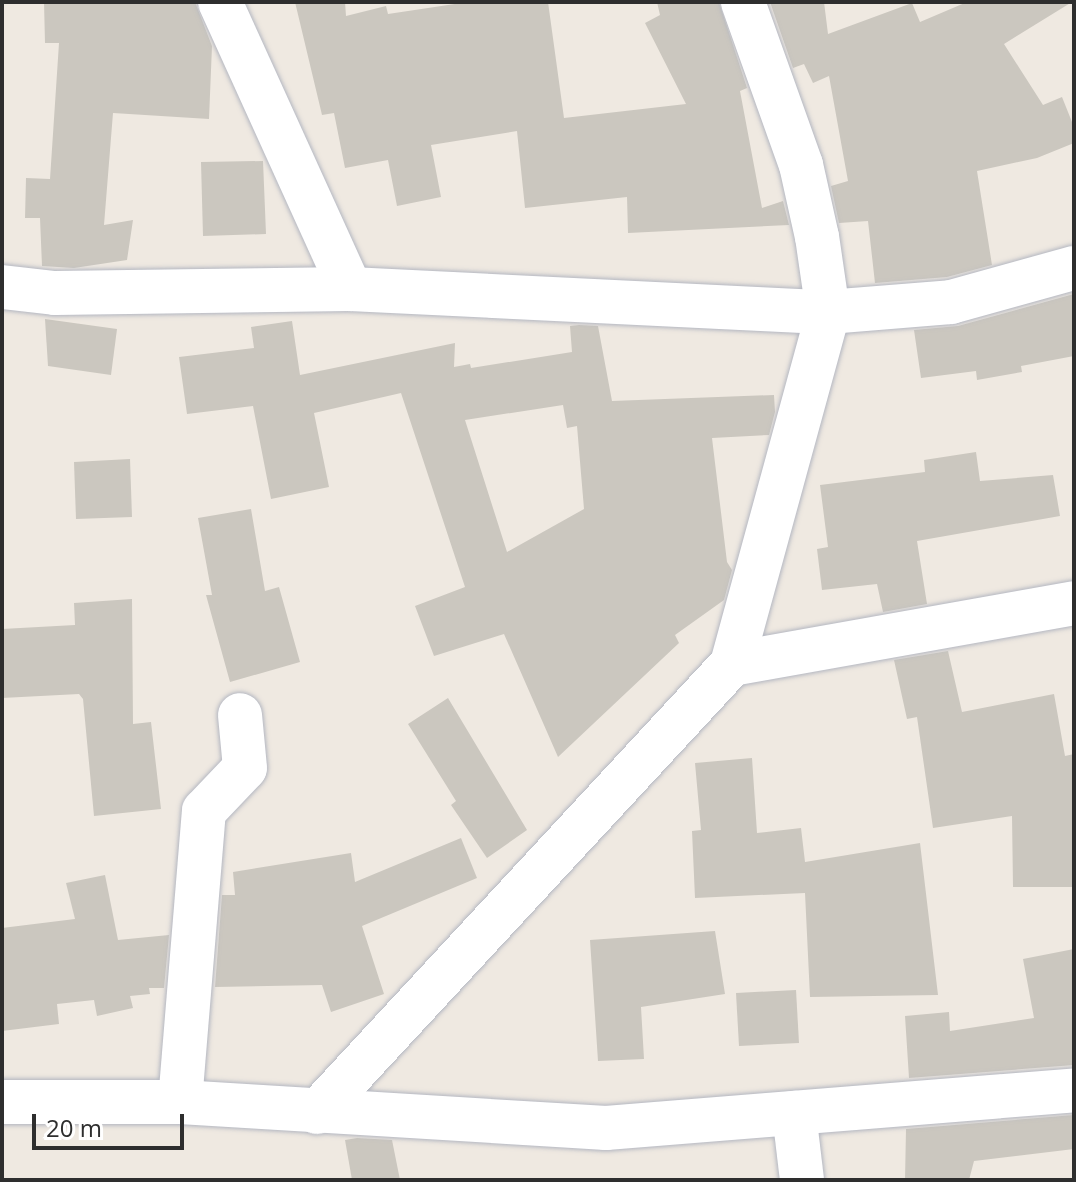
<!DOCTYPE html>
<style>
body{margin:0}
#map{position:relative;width:1076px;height:1182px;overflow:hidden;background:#efe9e1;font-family:"Open Sans",sans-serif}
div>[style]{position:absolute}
.building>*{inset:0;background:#cbc7bf}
.roads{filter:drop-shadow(0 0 2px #b4b7c1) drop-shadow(0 0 2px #b4b7c1)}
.minor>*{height:44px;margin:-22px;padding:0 22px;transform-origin:22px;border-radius:22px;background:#fff}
span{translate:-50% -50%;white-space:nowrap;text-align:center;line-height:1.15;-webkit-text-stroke:6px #fff;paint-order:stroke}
.frame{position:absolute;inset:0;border:4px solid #2e2e2e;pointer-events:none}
.scale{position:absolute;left:32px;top:1114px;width:152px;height:36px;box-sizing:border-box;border:4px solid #2e2e2e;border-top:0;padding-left:10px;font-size:24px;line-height:28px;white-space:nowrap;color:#2e2e2e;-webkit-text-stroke:6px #fff;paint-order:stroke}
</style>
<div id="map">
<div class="building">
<i style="clip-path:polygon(44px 2px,195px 2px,212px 46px,209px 119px,113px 113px,104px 225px,133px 220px,127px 260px,74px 268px,42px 266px,40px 218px,25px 218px,26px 178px,50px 179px,59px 43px,45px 43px)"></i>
<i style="clip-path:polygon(295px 2px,345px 2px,346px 16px,386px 6px,388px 14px,468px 2px,548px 2px,564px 118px,686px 104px,645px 23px,660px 15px,657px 2px,719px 2px,747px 88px,740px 91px,762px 208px,783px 201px,789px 225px,628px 233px,627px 197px,525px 208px,517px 131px,431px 145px,441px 197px,397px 206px,388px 160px,345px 168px,334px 113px,322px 115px)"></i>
<i style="clip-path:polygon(770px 2px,824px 2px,828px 34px,912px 3px,920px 22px,967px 2px,1072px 2px,1004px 44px,1043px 105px,1062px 97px,1074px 127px,1074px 143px,1037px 158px,977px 171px,992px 265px,947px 277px,875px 283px,868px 221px,839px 223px,831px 186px,848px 181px,829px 76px,813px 83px,804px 64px,793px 68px)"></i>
<i style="clip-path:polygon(263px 161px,266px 234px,203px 236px,201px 162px)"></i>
<i style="clip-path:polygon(1074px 294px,1074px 356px,1021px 366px,1022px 372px,977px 380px,976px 371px,921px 378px,914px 330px,958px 326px)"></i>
<i style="clip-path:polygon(45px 319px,117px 329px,111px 375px,48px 366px)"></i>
<i style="clip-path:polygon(evenodd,292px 321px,300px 375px,455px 343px,454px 367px,470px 364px,471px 368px,572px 352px,570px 326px,579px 325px,598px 326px,612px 401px,774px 395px,775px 412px,769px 435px,712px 438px,727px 562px,732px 570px,724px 600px,675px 635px,679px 643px,558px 757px,504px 634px,434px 656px,415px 606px,465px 587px,401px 393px,314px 413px,329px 487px,271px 499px,253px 406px,187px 414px,179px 357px,254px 348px,251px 327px,292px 321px,563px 405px,567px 428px,577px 426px,584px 509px,507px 552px,465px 420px,563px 405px)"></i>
<i style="clip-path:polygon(976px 452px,980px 481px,1053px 475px,1060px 516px,917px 541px,927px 604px,883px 612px,877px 584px,822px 590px,817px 549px,828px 547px,820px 485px,925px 472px,924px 460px)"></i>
<i style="clip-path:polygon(130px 459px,132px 517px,76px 519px,74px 462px)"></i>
<i style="clip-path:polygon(251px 509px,265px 591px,279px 587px,300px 662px,230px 682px,206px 595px,212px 595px,198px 518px)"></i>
<i style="clip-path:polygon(132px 599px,133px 724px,151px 722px,161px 809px,94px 816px,83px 699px,79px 694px,2px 698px,2px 629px,75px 625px,74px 603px)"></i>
<i style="clip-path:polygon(948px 651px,962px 712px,1054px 694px,1065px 756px,1074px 754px,1074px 887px,1013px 887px,1012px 816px,933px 828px,917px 717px,907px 719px,894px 660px)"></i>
<i style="clip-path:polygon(448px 698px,527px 830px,487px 858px,451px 805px,456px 801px,408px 724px)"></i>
<i style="clip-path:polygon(752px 758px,757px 833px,801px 828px,805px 862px,920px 843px,938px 995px,810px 997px,805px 893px,695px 898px,692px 831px,701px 830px,695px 763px)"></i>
<i style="clip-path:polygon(461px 838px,477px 878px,362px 926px,384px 994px,331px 1012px,322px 985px,215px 987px,222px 895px,235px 895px,233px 872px,351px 853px,355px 882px)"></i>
<i style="clip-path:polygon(105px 875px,118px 940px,169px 935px,164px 988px,149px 988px,150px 994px,130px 996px,133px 1008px,97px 1016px,94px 1000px,57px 1004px,59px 1024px,2px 1031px,2px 928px,75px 919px,66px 883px)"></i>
<i style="clip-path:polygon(715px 931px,725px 994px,641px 1007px,644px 1059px,598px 1061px,590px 940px)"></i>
<i style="clip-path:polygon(1074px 949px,1074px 1065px,909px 1078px,905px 1016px,949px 1012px,950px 1031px,1034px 1018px,1023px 959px)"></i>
<i style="clip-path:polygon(796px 990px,799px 1043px,739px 1046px,736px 993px)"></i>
<i style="clip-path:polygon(1074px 1115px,1074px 1149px,974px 1161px,969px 1180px,905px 1180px,906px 1129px)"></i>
<i style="clip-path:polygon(357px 1138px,392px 1140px,400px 1180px,352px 1180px,345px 1140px)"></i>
</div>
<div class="roads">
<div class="minor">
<i style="left:220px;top:2px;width:315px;rotate:65.6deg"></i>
<i style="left:2px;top:287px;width:53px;rotate:6.5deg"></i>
<i style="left:55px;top:293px;width:295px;rotate:-0.8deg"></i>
<i style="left:350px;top:289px;width:479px;rotate:2.8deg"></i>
<i style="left:828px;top:312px;width:123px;rotate:-4.6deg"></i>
<i style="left:951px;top:302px;width:128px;rotate:-15.5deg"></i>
<i style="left:732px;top:664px;width:347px;rotate:-10.1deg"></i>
<i style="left:2px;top:1102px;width:178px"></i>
<i style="left:180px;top:1102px;width:427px;rotate:3.5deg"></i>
<i style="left:606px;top:1128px;width:470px;rotate:-4.6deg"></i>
<i style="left:180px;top:1102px;width:292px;rotate:-85.3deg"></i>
<i style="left:204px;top:811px;width:59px;rotate:-46.4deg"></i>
<i style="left:245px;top:768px;width:53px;rotate:-95.4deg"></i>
<i style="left:317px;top:1112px;width:611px;rotate:-47.19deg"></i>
<i style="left:732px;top:664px;width:365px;rotate:-74.7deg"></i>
<i style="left:828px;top:312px;width:76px;rotate:-98.3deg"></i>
<i style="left:817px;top:237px;width:74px;rotate:-102.5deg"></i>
<i style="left:801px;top:165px;width:173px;rotate:-109.6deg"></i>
<i style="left:794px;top:1113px;width:67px;rotate:83.2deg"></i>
</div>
</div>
<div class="frame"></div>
<div class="scale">20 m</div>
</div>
